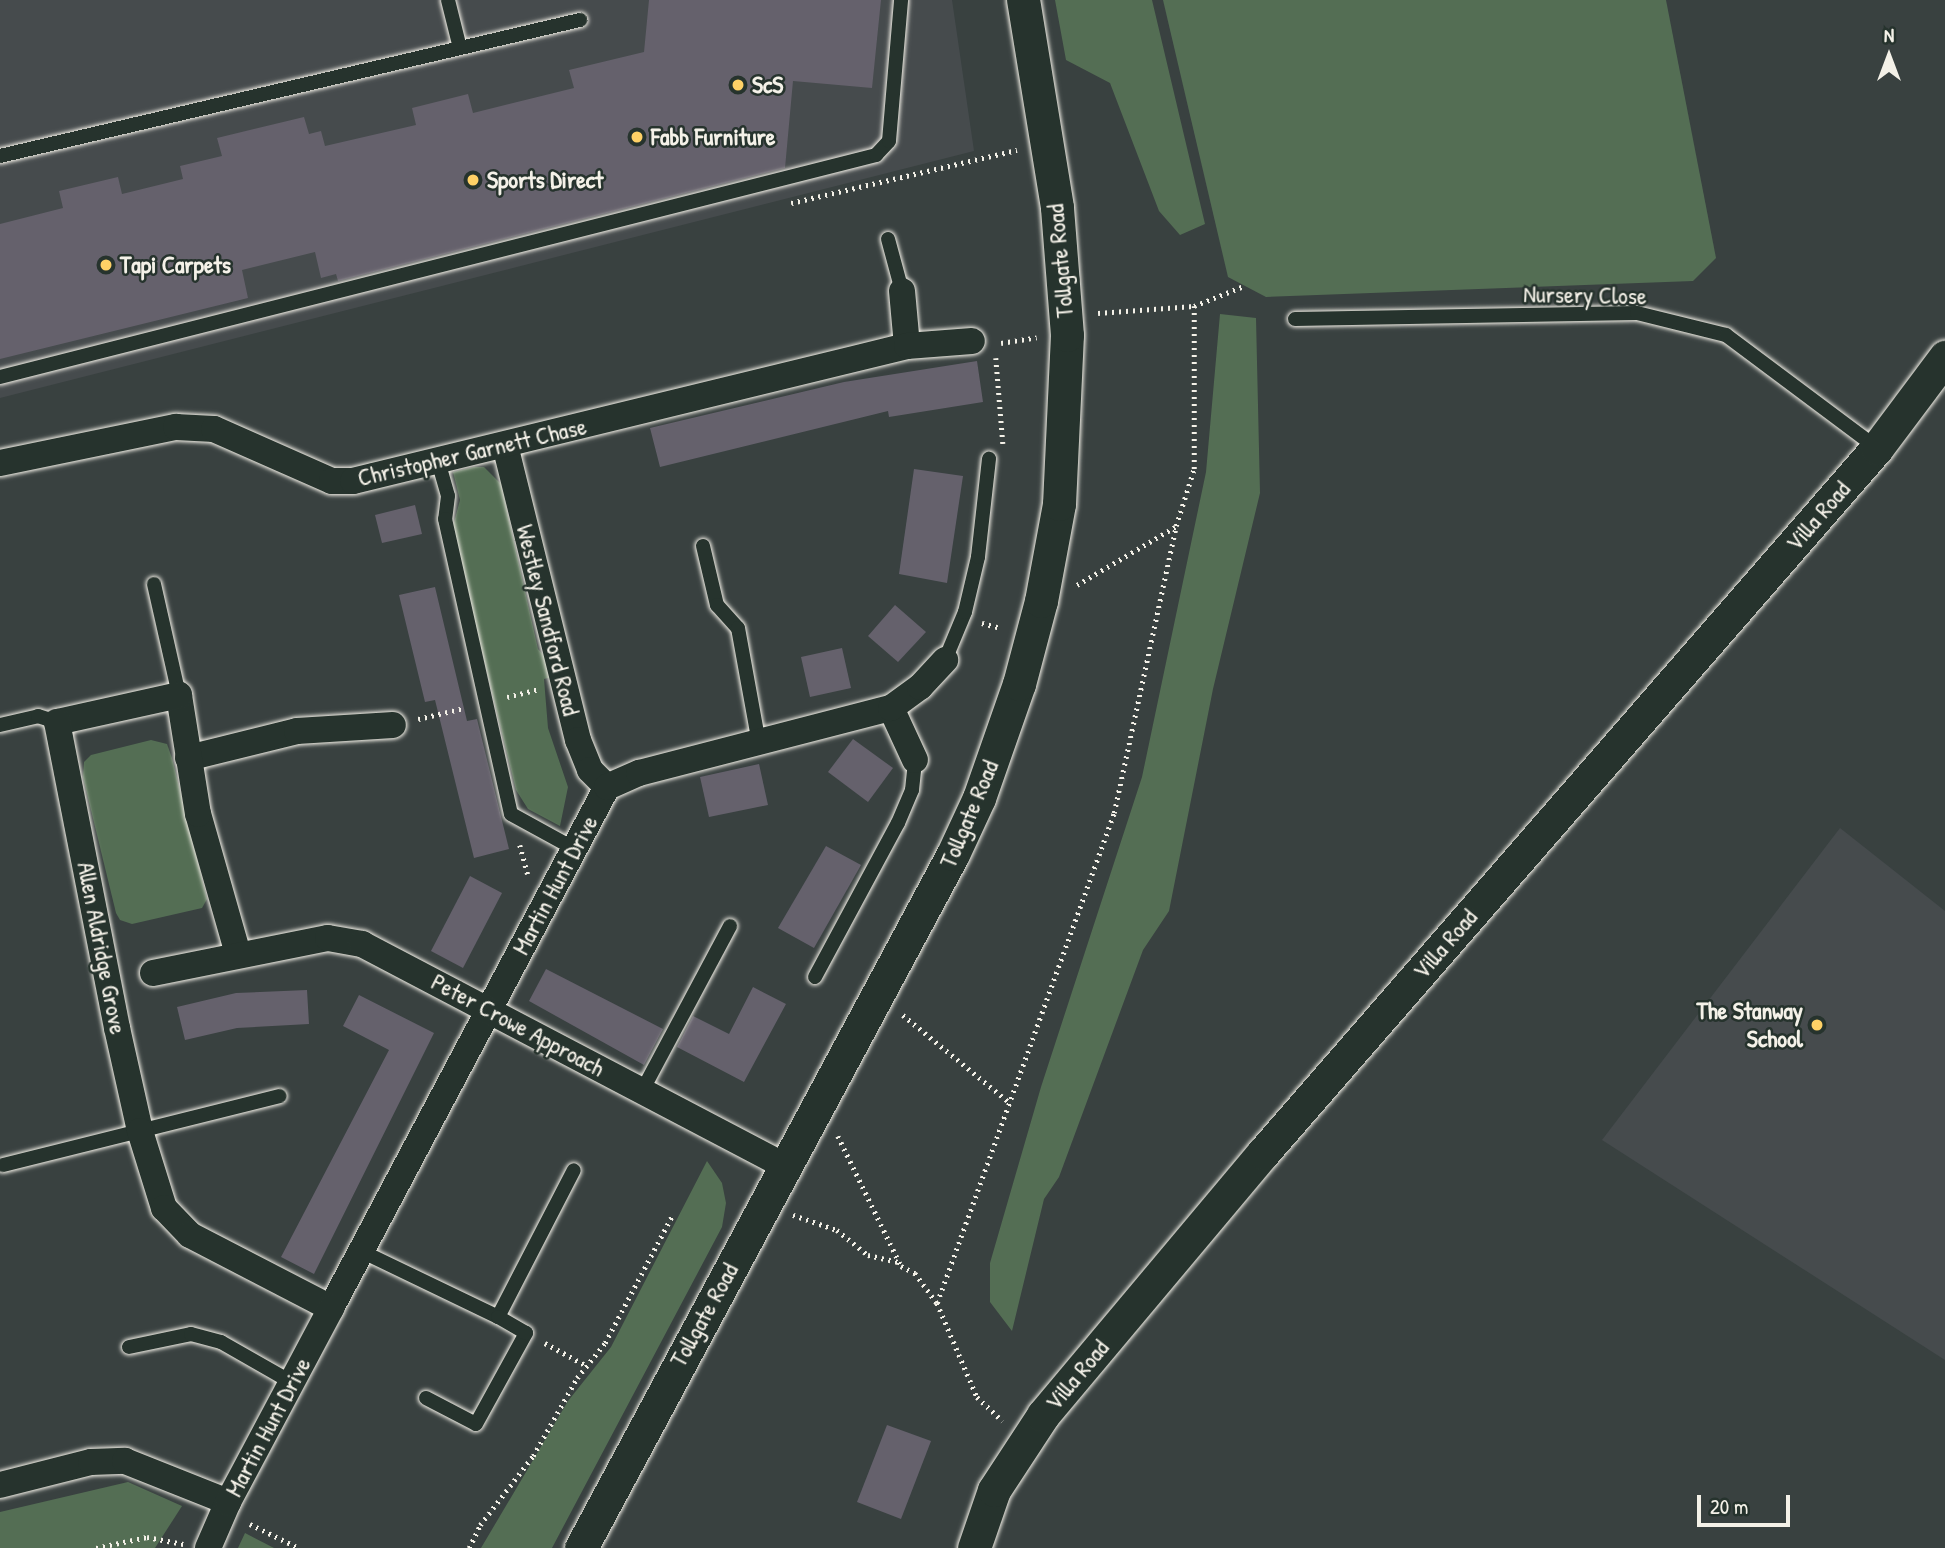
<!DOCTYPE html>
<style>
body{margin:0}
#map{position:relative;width:1945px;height:1548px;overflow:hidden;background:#394140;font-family:"Patrick Hand",sans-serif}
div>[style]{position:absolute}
.built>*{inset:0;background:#464b4d}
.green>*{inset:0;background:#546e54}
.building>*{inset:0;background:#65616c}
.path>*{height:4.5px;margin-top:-2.25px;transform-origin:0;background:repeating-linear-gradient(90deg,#f4f1e8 0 2px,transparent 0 7px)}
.roads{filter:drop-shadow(0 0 2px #f4f1e8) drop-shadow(0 0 2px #f4f1e8)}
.service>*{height:14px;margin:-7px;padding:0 7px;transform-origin:7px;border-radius:7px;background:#26332d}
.minor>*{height:26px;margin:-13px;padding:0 13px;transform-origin:13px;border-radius:13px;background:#26332d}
.tertiary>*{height:33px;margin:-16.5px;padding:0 16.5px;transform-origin:16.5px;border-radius:16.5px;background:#26332d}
.dots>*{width:19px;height:19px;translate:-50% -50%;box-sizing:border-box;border:4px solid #26332d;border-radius:50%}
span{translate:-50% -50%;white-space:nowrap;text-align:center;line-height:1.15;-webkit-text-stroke:5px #26332d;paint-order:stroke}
.poi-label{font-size:24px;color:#f4f1e8;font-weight:700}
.left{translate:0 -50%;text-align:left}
.right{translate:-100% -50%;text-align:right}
.street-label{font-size:24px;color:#f4f1e8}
.north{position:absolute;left:1854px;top:21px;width:70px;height:70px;-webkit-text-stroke:5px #26332d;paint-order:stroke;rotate:0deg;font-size:19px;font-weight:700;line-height:28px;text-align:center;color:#f4f1e8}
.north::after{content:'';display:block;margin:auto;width:24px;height:32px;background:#f4f1e8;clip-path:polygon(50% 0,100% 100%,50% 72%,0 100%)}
.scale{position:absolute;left:1697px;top:1495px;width:93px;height:32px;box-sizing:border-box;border:4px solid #f4f1e8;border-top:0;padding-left:9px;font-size:21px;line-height:24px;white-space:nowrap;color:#f4f1e8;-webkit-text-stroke:5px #26332d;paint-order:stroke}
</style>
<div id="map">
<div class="built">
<i style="clip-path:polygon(0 0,952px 0,974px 151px,0 398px)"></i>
<i style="clip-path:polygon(1840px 828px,1945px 911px,1945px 1360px,1602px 1140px)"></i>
</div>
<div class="green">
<i style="clip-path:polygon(1055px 0,1152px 0,1205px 224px,1180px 235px,1159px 211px,1110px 83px,1066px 60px)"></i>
<i style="clip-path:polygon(1163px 0,1666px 0,1716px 258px,1693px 281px,1266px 297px,1228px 277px)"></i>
<i style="clip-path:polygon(1220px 314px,1256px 318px,1260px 493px,1213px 689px,1169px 911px,1143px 950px,1059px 1177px,1044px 1199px,1012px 1331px,990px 1302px,990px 1263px,1041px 1087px,1142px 777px,1206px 472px)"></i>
<i style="clip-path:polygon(474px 467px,484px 467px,501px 484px,538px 649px,554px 667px,556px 676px,544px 679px,548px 728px,568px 787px,560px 826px,528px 809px,516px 790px,452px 530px,460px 500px,453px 472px)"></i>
<i style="clip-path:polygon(151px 740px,167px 744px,172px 758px,207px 899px,202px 908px,132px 924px,120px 920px,116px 913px,83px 777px,84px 762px,91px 755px)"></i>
<i style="clip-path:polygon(707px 1161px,722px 1183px,726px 1203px,722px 1227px,552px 1548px,481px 1548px,568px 1401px,611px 1347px)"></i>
<i style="clip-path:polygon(128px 1482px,182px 1506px,155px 1548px,0 1548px,0 1512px)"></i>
<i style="clip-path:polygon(245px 1533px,274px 1548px,238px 1548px)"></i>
</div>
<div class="building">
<i style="clip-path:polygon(649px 0,881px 0,872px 88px,793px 81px,785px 168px,338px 281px,336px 274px,321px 278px,315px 252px,242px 270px,248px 298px,0 359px,0 224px,63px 208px,59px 191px,118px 177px,122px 194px,183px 179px,180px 166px,222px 156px,217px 138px,304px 117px,309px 134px,321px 131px,325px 146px,416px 125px,412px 108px,468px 94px,473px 113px,574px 88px,569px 70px,644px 52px)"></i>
<i style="clip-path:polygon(977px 361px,983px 402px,889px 417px,888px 411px,660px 467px,650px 428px,844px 382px)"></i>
<i style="clip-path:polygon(914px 469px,963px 476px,947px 583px,899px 574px)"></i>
<i style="clip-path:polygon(415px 505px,422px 534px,382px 543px,375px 515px)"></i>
<i style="clip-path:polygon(435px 587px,467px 721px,477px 719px,509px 849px,474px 858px,435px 700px,425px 702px,399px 595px)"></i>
<i style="clip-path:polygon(895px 605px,926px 632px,898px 662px,868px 636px)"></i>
<i style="clip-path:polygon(842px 648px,851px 688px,810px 697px,801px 657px)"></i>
<i style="clip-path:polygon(853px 739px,893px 768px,868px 802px,828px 772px)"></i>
<i style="clip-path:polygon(759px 764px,768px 805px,709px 817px,700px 777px)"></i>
<i style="clip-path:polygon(826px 846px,861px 865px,814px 948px,778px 928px)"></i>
<i style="clip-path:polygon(470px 876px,502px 893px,463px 968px,431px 951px)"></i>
<i style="clip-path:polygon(546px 969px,663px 1029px,644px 1065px,529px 1001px)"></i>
<i style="clip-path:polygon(753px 987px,786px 1004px,744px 1082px,677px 1047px,693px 1016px,729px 1034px)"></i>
<i style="clip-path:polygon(307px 990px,309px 1024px,237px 1028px,185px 1040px,177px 1007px,236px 993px)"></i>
<i style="clip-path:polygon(359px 995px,434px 1033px,314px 1274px,281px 1257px,389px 1050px,343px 1026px)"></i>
<i style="clip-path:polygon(887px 1425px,931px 1441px,901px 1519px,857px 1502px)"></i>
</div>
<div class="path">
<i style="left:791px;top:203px;width:232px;rotate:-13.2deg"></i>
<i style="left:1098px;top:313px;width:96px;rotate:-4.2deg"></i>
<i style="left:1194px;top:306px;width:54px;rotate:-21.8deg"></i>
<i style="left:1001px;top:343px;width:36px;rotate:-9deg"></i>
<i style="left:996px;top:358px;width:86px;rotate:85.3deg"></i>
<i style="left:1077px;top:585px;width:114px;rotate:-30.6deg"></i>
<i style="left:982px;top:623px;width:20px;rotate:15deg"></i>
<i style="left:507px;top:697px;width:33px;rotate:-14deg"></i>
<i style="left:418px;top:719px;width:47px;rotate:-13.4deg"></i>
<i style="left:520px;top:845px;width:30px;rotate:75deg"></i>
<i style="left:903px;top:1015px;width:139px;rotate:39.4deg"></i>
<i style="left:838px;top:1136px;width:144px;rotate:64.1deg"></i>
<i style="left:901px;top:1266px;width:16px;rotate:27deg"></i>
<i style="left:915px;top:1273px;width:37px;rotate:54deg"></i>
<i style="left:937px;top:1303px;width:102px;rotate:66.9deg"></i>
<i style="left:977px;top:1397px;width:35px;rotate:43deg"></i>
<i style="left:793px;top:1215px;width:46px;rotate:18.8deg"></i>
<i style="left:837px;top:1230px;width:40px;rotate:39deg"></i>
<i style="left:868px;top:1255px;width:31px;rotate:13deg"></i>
<i style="left:937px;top:1303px;width:521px;rotate:-70.14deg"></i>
<i style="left:1114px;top:813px;width:294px;rotate:-77.8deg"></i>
<i style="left:1176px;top:526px;width:60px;rotate:-72.5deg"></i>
<i style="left:1194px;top:469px;width:163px;rotate:-90deg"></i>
<i style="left:545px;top:1343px;width:48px;rotate:28.7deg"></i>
<i style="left:250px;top:1524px;width:55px;rotate:26.1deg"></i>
<i style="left:96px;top:1548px;width:52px;rotate:-12.2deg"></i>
<i style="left:147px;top:1537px;width:37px;rotate:11deg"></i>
<i style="left:469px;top:1548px;width:25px;rotate:-64deg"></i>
<i style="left:480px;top:1525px;width:87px;rotate:-52.5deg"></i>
<i style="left:533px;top:1456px;width:90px;rotate:-60.6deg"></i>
<i style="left:577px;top:1378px;width:45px;rotate:-51.3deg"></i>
<i style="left:605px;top:1343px;width:144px;rotate:-62.2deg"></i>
</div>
<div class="roads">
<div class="service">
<i style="left:448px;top:0;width:49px;rotate:76deg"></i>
<i style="left:0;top:156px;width:596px;rotate:-13.2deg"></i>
<i style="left:888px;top:239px;width:54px;rotate:74.9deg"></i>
<i style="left:1295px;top:319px;width:342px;rotate:-1deg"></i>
<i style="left:1637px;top:313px;width:92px;rotate:13.9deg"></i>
<i style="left:1726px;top:335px;width:189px;rotate:36.8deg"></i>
<i style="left:0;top:377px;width:904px;rotate:-14.22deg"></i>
<i style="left:876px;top:155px;width:19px;rotate:-47deg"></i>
<i style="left:889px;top:141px;width:142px;rotate:-85.1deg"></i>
<i style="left:438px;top:461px;width:36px;rotate:74deg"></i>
<i style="left:448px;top:496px;width:23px;rotate:97deg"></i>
<i style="left:445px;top:519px;width:302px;rotate:77.4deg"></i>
<i style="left:511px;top:814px;width:73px;rotate:28.7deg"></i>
<i style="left:703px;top:546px;width:61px;rotate:76.7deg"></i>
<i style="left:717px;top:605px;width:31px;rotate:48deg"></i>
<i style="left:738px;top:628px;width:117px;rotate:79.7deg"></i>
<i style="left:154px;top:584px;width:114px;rotate:77.3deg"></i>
<i style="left:945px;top:660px;width:52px;rotate:-67.4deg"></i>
<i style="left:965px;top:612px;width:57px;rotate:-76.7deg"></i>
<i style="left:978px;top:557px;width:99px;rotate:-83.6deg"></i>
<i style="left:0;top:725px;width:39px;rotate:-13deg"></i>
<i style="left:38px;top:716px;width:20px;rotate:18deg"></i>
<i style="left:815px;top:977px;width:175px;rotate:-61.7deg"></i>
<i style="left:898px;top:823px;width:36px;rotate:-67deg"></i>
<i style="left:912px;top:790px;width:30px;rotate:-84deg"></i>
<i style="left:642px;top:1091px;width:187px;rotate:-61.9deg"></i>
<i style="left:3px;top:1165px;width:285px;rotate:-14deg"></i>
<i style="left:361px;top:1251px;width:152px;rotate:25.7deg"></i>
<i style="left:498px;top:1317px;width:165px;rotate:-62.7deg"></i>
<i style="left:129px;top:1347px;width:63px;rotate:-11.8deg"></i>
<i style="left:191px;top:1334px;width:31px;rotate:15deg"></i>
<i style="left:221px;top:1342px;width:81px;rotate:29.7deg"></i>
<i style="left:426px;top:1398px;width:56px;rotate:27.5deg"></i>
<i style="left:476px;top:1424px;width:104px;rotate:-61.2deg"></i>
<i style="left:526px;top:1333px;width:32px;rotate:-150deg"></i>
</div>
<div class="minor">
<i style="left:902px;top:291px;width:55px;rotate:84.8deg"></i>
<i style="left:505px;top:445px;width:304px;rotate:76.1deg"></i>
<i style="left:578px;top:740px;width:32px;rotate:68deg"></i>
<i style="left:590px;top:770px;width:24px;rotate:45deg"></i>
<i style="left:0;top:463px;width:180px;rotate:-11.6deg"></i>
<i style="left:176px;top:427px;width:38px;rotate:3deg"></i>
<i style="left:214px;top:429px;width:129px;rotate:23.8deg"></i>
<i style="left:332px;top:481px;width:21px"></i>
<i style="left:353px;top:481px;width:570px;rotate:-13.7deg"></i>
<i style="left:907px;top:346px;width:65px;rotate:-4.4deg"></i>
<i style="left:891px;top:708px;width:57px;rotate:65.2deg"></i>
<i style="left:188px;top:758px;width:112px;rotate:-13.9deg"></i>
<i style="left:297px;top:731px;width:96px;rotate:-3.6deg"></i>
<i style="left:238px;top:954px;width:146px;rotate:-105.9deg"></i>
<i style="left:198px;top:814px;width:121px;rotate:-99.1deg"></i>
<i style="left:179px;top:695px;width:125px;rotate:167.5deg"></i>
<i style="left:57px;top:722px;width:312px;rotate:78.9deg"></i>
<i style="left:117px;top:1028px;width:106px;rotate:77.4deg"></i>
<i style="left:140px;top:1131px;width:81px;rotate:72.7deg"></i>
<i style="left:164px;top:1208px;width:37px;rotate:46deg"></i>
<i style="left:190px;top:1235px;width:159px;rotate:27.4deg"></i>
<i style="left:331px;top:1308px;width:590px;rotate:-62.09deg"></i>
<i style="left:607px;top:787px;width:35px;rotate:-24deg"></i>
<i style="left:639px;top:773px;width:260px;rotate:-14.5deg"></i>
<i style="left:891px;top:708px;width:36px;rotate:-36deg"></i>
<i style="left:920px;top:687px;width:37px;rotate:-47deg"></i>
<i style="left:153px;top:973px;width:178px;rotate:-11.3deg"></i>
<i style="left:328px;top:938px;width:35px;rotate:10deg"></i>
<i style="left:362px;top:944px;width:478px;rotate:27.7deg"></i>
<i style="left:0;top:1485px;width:94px;rotate:-14.2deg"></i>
<i style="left:91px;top:1462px;width:34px;rotate:-2deg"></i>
<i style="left:125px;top:1461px;width:111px;rotate:21.7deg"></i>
<i style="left:208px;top:1548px;width:50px;rotate:-66.5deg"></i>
<i style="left:228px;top:1502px;width:220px;rotate:-62deg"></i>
</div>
<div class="tertiary">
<i style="left:581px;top:1548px;width:787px;rotate:-61.81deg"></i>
<i style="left:953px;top:854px;width:62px;rotate:-65.1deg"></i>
<i style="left:979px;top:798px;width:121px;rotate:-70.7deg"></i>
<i style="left:1019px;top:684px;width:86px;rotate:-75.2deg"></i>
<i style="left:1041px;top:601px;width:99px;rotate:-79.5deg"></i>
<i style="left:1059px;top:504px;width:169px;rotate:-87.3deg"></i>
<i style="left:1067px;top:335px;width:128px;rotate:-94.5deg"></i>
<i style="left:1057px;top:207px;width:210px;rotate:-99.3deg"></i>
<i style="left:974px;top:1548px;width:61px;rotate:-71deg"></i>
<i style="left:994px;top:1490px;width:90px;rotate:-56.8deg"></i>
<i style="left:1043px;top:1415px;width:342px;rotate:-50deg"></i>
<i style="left:1263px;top:1153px;width:935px;rotate:-48.95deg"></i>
<i style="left:1877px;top:448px;width:114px;rotate:-53.2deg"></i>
</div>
</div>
<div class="dots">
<i style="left:738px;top:85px;background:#ffd166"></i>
<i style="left:637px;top:137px;background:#ffd166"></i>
<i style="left:473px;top:180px;background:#ffd166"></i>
<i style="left:106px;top:265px;background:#ffd166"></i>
<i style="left:1817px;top:1025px;background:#ffd166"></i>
</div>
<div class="poi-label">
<span class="left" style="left:752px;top:85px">ScS</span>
<span class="left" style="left:651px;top:137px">Fabb Furniture</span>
<span class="left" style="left:487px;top:180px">Sports Direct</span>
<span class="left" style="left:120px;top:265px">Tapi Carpets</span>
<span class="right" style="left:1803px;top:1025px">The Stanway<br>School</span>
</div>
<div class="street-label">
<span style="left:1060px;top:261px;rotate:-95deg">Tollgate Road</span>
<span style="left:1585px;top:295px;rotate:1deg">Nursery Close</span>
<span style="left:472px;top:452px;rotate:-13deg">Christopher Garnett Chase</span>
<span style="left:1818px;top:516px;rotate:-49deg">Villa Road</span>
<span style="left:548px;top:620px;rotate:76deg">Westley Sandford Road</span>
<span style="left:969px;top:814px;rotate:-67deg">Tollgate Road</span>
<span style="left:555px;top:885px;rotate:-62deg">Martin Hunt Drive</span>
<span style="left:1445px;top:944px;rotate:-49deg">Villa Road</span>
<span style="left:102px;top:948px;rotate:79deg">Allen Aldridge Grove</span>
<span style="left:518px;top:1025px;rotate:28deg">Peter Crowe Approach</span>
<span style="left:704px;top:1315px;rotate:-61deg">Tollgate Road</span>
<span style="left:1077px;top:1375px;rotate:-50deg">Villa Road</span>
<span style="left:268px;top:1427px;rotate:-62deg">Martin Hunt Drive</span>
</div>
<div class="north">N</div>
<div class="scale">20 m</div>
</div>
